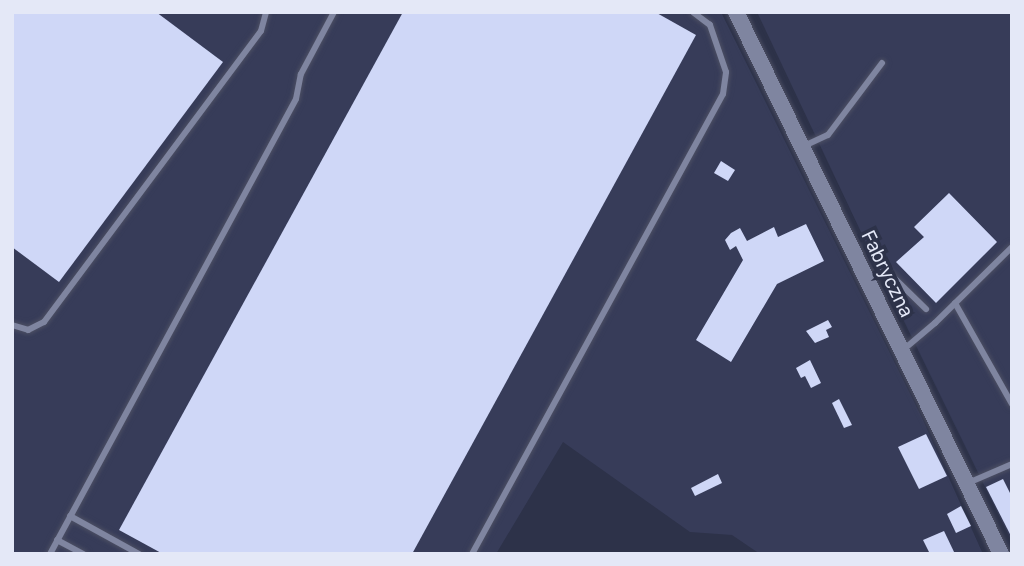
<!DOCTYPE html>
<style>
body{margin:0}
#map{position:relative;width:1024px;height:566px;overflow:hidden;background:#2d3249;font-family:Inter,sans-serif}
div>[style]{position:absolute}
.built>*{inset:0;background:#373c59}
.building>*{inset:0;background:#cfd7f7}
.roads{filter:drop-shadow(0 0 2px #4c4f63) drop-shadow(0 0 2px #4c4f63)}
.service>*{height:6px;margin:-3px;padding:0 3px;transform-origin:3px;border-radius:3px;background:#7f85a0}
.secondary>*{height:16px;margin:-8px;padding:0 8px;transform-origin:8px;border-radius:8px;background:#7f85a0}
span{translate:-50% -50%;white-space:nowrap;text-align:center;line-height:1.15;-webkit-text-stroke:7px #2d3249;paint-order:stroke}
.street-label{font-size:19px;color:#e4e8f7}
.frame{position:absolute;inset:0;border:14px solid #e4e8f7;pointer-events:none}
</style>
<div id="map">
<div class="built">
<i style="clip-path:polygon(12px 12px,721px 12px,922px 418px,983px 554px,760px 554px,732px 535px,690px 532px,563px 442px,496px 554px,12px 554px)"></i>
<i style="clip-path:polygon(757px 12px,1012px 12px,1012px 542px,877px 266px)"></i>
</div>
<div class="building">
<i style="clip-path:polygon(12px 12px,156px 12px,223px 62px,59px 282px,12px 247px)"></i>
<i style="clip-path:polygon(403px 12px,655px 12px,696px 35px,412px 554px,163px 554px,119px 530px)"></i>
<i style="clip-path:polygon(721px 161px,735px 170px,728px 181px,714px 173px)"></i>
<i style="clip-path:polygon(949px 193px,997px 242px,936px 303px,896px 262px,924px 237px,914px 227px)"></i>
<i style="clip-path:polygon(806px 224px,824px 261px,777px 284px,731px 362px,696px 340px,743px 260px,736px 246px,730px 250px,725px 240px,731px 233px,740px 228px,747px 241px,774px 227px,778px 237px)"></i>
<i style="clip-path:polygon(828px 320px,832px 327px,826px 330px,829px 337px,815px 343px,806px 331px)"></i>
<i style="clip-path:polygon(810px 360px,821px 383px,811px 388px,805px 376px,801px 378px,796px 368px)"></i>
<i style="clip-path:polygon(839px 399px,852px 425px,844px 428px,832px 403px)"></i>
<i style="clip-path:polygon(926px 434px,947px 476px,919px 489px,898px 447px)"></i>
<i style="clip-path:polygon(718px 474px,722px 483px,695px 496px,691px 488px)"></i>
<i style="clip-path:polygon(1003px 479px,1012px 497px,1012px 538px,986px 487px)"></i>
<i style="clip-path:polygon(961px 506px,971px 526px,956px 533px,947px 514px)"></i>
<i style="clip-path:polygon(944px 531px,955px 554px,930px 554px,923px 540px)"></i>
</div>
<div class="roads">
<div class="service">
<i style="left:804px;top:146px;width:26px;rotate:-25deg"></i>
<i style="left:828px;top:135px;width:90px;rotate:-53.1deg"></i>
<i style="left:868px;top:279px;width:20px;rotate:-27deg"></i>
<i style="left:886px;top:270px;width:56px;rotate:44.3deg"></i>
<i style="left:955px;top:303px;width:116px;rotate:60.6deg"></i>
<i style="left:12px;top:325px;width:17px;rotate:17deg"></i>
<i style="left:28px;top:330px;width:18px;rotate:-27deg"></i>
<i style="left:44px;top:322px;width:363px;rotate:-53.3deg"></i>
<i style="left:261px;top:31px;width:20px;rotate:-75deg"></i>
<i style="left:903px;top:350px;width:42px;rotate:-40.2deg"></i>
<i style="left:935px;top:323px;width:108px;rotate:-44.6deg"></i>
<i style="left:968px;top:483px;width:48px;rotate:-23.4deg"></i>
<i style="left:70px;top:516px;width:79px;rotate:28.8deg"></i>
<i style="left:57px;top:540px;width:30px;rotate:28deg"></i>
<i style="left:50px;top:554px;width:517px;rotate:-61.6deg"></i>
<i style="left:296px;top:99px;width:25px;rotate:-79deg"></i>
<i style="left:301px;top:74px;width:70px;rotate:-62deg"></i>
<i style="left:472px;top:554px;width:524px;rotate:-61.38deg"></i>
<i style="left:723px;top:94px;width:22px;rotate:-82deg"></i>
<i style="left:726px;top:72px;width:50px;rotate:-108.8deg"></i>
<i style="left:710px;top:25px;width:21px;rotate:-143deg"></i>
</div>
<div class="secondary">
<i style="left:736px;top:12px;width:603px;rotate:63.94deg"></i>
</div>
</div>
<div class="street-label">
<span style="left:887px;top:274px;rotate:64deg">Fabryczna</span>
</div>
<div class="frame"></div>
</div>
